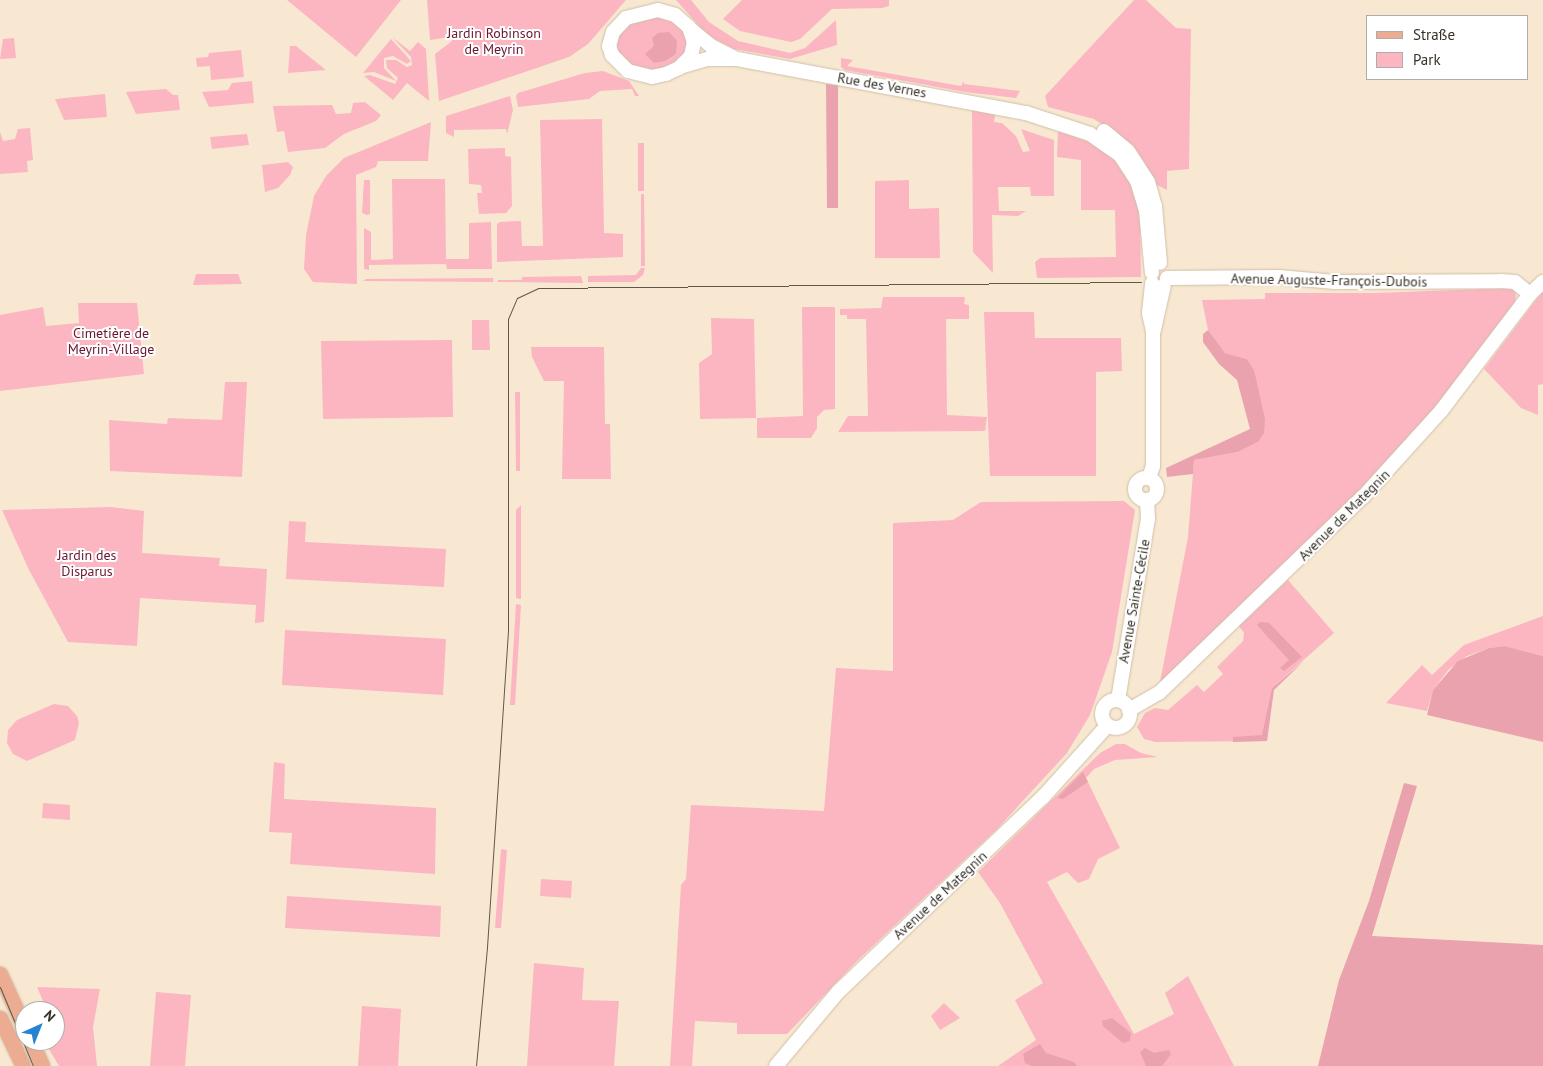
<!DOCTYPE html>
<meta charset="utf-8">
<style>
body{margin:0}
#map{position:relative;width:1543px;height:1066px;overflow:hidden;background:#f9e8d1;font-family:"PT Sans",sans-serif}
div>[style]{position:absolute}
.green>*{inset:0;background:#fbb6c1}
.forest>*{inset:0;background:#eaa2ae}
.roads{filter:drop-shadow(0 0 1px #cfbfa8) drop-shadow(0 0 1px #cfbfa8)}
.secondary>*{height:14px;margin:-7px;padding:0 7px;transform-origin:7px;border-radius:7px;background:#fff}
.secondary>.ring{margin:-7px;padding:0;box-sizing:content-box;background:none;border:14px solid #fff;border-radius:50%}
.primary>*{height:15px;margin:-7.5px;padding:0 7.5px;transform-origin:7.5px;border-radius:7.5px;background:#ebac92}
.tram>*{height:1px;margin:-0.5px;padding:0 0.5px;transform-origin:0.5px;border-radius:0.5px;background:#60574b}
span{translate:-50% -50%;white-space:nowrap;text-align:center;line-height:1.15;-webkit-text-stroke:4px #fff;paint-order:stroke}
.park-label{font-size:14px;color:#6a1630}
.street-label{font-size:14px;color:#373128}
.legend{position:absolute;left:1366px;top:15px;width:162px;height:65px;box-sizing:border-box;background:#fff;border:1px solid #afada9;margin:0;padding:6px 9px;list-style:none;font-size:15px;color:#373128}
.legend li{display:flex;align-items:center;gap:10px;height:25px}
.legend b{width:25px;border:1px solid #afada9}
.north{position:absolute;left:15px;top:1001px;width:50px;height:50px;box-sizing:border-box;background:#fff;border:1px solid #afada9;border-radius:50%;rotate:44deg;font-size:14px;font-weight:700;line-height:20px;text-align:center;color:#373128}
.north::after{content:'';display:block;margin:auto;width:18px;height:22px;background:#2783d0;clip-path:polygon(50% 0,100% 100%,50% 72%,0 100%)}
</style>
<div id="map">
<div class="green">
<i style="clip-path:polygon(287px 0,401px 0,356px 57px)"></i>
<i style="clip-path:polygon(427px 0,626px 0,588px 44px,569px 57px,439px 101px,435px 54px,452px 41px,450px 37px,430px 40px)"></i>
<i style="clip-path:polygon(676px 0,691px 0,709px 22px,738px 41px,790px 53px,805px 48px,836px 20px,837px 45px,790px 59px,734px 49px,707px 35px)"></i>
<i style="clip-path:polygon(742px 0,889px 0,889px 6px,882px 8px,832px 9px,800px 39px,791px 42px,740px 31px,723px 19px)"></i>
<i style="clip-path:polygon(1134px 0,1146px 0,1176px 28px,1191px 29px,1189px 169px,1167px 171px,1167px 190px,1155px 184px,1121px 137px,1094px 119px,1048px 107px,1045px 96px)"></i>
<i style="clip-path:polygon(653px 16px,678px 24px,686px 35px,687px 48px,683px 57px,670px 67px,651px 70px,630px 65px,618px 54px,616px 39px,628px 23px)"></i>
<i style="clip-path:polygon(392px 37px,410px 51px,418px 42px,426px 49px,429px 101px,407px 83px,393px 100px,364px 76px,370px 75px,395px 84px,398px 78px,387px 68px,386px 60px,396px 60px,407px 67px,412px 65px,411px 57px)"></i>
<i style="clip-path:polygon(14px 38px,16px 58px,0 59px,3px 39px)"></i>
<i style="clip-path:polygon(391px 39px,411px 61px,407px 64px,393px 56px,384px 58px,384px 68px,396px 81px,374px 72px,363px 73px)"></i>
<i style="clip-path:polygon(290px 46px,296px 46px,326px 70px,288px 73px)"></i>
<i style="clip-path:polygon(241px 50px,244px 77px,211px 80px,210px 66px,197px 67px,196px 58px,208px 57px,209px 53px)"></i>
<i style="clip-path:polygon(841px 58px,853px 60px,847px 66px,961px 86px,964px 81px,964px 84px,1020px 91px,1016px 98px,965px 92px,845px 70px,841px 67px)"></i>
<i style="clip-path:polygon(603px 71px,629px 81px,639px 96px,635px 96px,632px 89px,600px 91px,589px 99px,518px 107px,516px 96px,518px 93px,585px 73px)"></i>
<i style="clip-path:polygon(252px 81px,254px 103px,209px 107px,202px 92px,228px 90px,232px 83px)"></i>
<i style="clip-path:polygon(166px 89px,173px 95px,178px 95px,180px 110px,136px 114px,126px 92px)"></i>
<i style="clip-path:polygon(105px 94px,107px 117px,64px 120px,55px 99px)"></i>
<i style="clip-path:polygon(510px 96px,513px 110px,507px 134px,506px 129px,454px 130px,454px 137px,446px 133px,446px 116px)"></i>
<i style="clip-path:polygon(365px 102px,381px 115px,376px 121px,344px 134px,325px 148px,288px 152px,284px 131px,277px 132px,273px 106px,332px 105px,336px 114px,351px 113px,353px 103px)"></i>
<i style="clip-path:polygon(972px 110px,995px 115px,994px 122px,1002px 123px,1016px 136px,1023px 152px,1030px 151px,1021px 129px,1054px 140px,1054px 196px,1031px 196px,1030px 187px,998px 187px,999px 211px,1026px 211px,1018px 216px,992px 215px,993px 273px,973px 252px)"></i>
<i style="clip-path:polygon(602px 119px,604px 233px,623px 234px,623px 257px,497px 262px,497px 224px,500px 222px,521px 221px,522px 246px,543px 246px,540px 120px)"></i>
<i style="clip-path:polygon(431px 122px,428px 161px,378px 161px,376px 167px,356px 175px,357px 284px,313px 282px,304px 269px,306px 235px,314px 196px,326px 176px,344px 158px)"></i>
<i style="clip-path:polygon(30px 128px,33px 160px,27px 161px,28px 172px,0 174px,0 132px,3px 141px,15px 139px,18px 129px)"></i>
<i style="clip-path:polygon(1058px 131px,1098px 145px,1114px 158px,1133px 185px,1140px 212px,1141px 277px,1037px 278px,1035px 262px,1040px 258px,1116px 257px,1115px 210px,1081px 210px,1081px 160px,1057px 157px)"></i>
<i style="clip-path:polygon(247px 134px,249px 145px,212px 149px,210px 137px)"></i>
<i style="clip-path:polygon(638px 143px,644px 143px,644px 191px,638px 191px)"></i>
<i style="clip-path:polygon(505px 148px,505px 156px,511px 157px,512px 206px,506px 213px,479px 214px,477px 193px,482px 193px,481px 185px,469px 184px,468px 149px)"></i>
<i style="clip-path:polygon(288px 162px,293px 167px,290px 175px,278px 188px,265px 192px,262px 165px)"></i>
<i style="clip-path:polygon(392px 179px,445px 179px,446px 259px,469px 259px,469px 223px,491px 222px,492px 269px,447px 269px,446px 264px,369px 265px,369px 270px,364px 269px,364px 228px,371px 232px,371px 260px,393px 259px)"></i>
<i style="clip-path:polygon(364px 180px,370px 180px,370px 214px,367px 215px,362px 213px)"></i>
<i style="clip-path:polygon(909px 180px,909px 209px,939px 208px,940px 258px,875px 258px,875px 181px)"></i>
<i style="clip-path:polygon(641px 194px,644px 194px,645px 266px,641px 266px)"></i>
<i style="clip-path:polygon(641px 268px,645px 268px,643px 275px,634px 282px,588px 282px,588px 276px,636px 275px)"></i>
<i style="clip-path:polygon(196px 274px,238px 274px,242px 284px,193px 285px)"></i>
<i style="clip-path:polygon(581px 276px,583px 283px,498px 282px,498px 280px,522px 280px,522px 277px)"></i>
<i style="clip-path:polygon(493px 278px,493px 282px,363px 281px,366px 279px)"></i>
<i style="clip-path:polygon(1510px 288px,1516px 293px,1515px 303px,1460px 380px,1370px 483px,1160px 682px,1188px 537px,1194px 460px,1238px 452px,1258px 442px,1254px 370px,1247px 359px,1225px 353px,1218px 344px,1208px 330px,1202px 300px,1265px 299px,1265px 293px,1375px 293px)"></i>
<i style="clip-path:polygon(1543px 291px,1543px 384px,1538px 385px,1538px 415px,1543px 417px,1521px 408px,1484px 369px)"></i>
<i style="clip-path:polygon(883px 297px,965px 297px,964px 304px,969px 305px,969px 319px,946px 319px,947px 415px,987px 417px,985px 431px,838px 432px,848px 416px,868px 416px,866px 319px,847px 319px,847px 315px,840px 315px,840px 309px,881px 308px)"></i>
<i style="clip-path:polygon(78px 303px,137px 303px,144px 374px,0 391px,0 315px,43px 307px,46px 326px,79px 323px)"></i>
<i style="clip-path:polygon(802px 307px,835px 307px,835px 409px,824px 410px,817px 417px,817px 428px,811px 438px,757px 438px,757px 418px,803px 416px)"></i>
<i style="clip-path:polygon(984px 312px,1034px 312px,1035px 338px,1121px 338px,1122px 371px,1096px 372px,1096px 476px,990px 476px)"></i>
<i style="clip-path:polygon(711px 318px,754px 319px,756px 418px,700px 419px,699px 363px,712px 354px)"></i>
<i style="clip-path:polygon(472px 320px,489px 320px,490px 350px,472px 350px)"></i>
<i style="clip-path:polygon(452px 340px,453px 417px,323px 419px,321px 341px)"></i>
<i style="clip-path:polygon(531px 347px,604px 347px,605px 424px,610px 424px,611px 479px,562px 479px,564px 381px,544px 381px,532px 357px)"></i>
<i style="clip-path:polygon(225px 382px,247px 382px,242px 477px,110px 471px,109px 420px,167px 424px,168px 418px,222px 420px)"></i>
<i style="clip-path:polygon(515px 392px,520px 392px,520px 471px,516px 471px)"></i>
<i style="clip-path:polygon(1124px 501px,1135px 510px,1112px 652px,1090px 715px,1067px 753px,997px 829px,856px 962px,787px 1034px,737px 1034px,737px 1023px,695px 1021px,692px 1066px,670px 1066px,681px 885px,686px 879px,691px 805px,824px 811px,836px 668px,893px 671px,893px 523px,953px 520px,981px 502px)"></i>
<i style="clip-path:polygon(521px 505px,521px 599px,516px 598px,516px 510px)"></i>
<i style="clip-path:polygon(111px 507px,144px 511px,142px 553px,220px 558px,219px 566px,267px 569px,264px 622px,255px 623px,256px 605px,140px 598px,137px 646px,68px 642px,29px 570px,2px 510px)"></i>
<i style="clip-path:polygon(289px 521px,306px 522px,305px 542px,446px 549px,444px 587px,286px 579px)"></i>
<i style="clip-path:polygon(1288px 580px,1334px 633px,1272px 688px,1267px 741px,1155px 742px,1144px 739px,1137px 727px,1145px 713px,1155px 708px,1168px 710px,1197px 685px,1204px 692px,1223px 674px,1217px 667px,1243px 641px,1244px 633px,1239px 626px)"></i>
<i style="clip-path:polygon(516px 604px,521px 605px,515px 705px,510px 705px)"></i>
<i style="clip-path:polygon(1543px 616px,1543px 656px,1505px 646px,1489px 648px,1467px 656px,1449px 669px,1433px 690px,1427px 711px,1386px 703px,1422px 665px,1432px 675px,1464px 645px)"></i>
<i style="clip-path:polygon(285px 630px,446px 639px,443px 695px,282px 685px)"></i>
<i style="clip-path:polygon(54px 704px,68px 706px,77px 716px,79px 723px,75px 740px,27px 761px,13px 754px,7px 743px,8px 730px,17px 720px)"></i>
<i style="clip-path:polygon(1116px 744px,1125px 744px,1141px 753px,1158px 757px,1115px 760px,1094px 769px,1086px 778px,1120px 848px,1098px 859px,1089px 879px,1078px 883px,1067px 872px,1047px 882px,1134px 1034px,1174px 1014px,1165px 993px,1188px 976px,1234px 1066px,998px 1066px,1036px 1040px,1015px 1000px,1043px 983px,1000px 903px,978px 872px,1100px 753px)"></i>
<i style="clip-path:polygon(274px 762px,285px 764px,284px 799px,436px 808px,435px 874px,290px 864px,292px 833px,269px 832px)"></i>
<i style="clip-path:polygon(43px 803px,70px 805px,70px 820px,42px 818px)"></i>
<i style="clip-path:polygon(501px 849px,507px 850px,501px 928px,495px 928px)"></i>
<i style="clip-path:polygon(541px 879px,572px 881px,571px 898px,540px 896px)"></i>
<i style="clip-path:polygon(287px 896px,441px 906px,440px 937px,285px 928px)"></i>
<i style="clip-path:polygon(534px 963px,584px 968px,582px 1000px,619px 1001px,614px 1066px,527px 1066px)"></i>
<i style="clip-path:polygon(37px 987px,100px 989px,93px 1027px,97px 1066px,59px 1066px,44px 1041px,55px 1041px,55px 1011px,34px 1011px,32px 1004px,43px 1001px)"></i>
<i style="clip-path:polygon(156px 992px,191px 995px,185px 1066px,150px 1066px)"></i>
<i style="clip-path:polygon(944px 1003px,960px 1018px,940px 1030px,931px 1016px)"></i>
<i style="clip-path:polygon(362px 1006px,401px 1009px,398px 1066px,358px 1066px)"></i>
</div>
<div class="forest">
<i style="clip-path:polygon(669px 32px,677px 41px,676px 54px,665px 61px,654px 63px,645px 54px,654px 46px,652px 38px,658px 33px)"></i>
<i style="clip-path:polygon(826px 84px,838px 85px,838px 208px,827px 208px)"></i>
<i style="clip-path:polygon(1208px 330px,1225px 353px,1247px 359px,1254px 370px,1265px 419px,1264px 433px,1258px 442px,1238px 452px,1194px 460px,1193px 474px,1167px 477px,1166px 468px,1250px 429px,1237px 380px,1219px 364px,1203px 342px,1203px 334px)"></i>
<i style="clip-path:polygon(1260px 622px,1269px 623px,1302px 657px,1284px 671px,1280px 668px,1289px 660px,1257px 625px)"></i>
<i style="clip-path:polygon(1505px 646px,1543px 656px,1543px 742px,1427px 715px,1433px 690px,1458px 661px,1489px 648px)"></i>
<i style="clip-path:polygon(1305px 660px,1274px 690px,1267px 741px,1233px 742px,1233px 737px,1262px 735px,1272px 688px)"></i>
<i style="clip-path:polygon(1083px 772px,1088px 782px,1063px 799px,1057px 798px)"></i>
<i style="clip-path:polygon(1404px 783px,1417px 786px,1372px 936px,1543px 945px,1543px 1066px,1318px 1066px,1339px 980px,1369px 901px)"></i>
<i style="clip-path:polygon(1112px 1018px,1131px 1033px,1130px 1041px,1123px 1043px,1103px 1026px,1102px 1021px)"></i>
<i style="clip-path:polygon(1040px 1044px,1046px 1053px,1074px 1062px,1077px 1066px,1032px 1066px,1025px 1063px,1023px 1054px)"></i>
<i style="clip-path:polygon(1145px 1048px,1154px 1053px,1169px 1050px,1171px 1054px,1162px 1066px,1146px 1066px,1140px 1052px)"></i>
</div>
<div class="roads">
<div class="secondary">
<i style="left:658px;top:10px;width:18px;rotate:16deg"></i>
<i style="left:675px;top:15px;width:18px;rotate:41deg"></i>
<i style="left:689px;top:27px;width:16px;rotate:72deg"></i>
<i style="left:694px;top:42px;width:14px;rotate:102deg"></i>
<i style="left:691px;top:56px;width:17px;rotate:135deg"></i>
<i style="left:679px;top:68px;width:14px;rotate:155deg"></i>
<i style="left:666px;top:74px;width:14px;rotate:168deg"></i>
<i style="left:652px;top:77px;width:25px;rotate:-166deg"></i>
<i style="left:628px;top:71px;width:23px;rotate:-135deg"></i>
<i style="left:612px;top:55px;width:9px;rotate:-108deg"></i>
<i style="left:609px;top:46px;width:15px;rotate:-74deg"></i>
<i style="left:613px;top:32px;width:19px;rotate:-47deg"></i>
<i style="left:626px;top:18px;width:33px;rotate:-14deg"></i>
<i style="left:689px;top:28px;width:28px;rotate:39deg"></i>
<i style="left:711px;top:46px;width:25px;rotate:27deg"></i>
<i style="left:683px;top:66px;width:26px;rotate:-16deg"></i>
<i style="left:708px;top:59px;width:29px"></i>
<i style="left:737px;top:59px;width:294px;rotate:10.6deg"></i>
<i style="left:1026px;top:113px;width:67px;rotate:18.2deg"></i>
<i style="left:1090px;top:134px;width:37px;rotate:35deg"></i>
<i style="left:1120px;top:155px;width:31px;rotate:57deg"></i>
<i style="left:1137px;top:181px;width:31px;rotate:73deg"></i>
<i style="left:1146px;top:211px;width:62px;rotate:84.5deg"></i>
<i style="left:1104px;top:131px;width:31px;rotate:40deg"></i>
<i style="left:1128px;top:151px;width:37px;rotate:57deg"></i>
<i style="left:1148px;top:182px;width:25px;rotate:74deg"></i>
<i style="left:1155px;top:206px;width:57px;rotate:85deg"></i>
<i style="left:1167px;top:278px;width:112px;rotate:-0.5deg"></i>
<i style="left:1279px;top:277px;width:56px;rotate:5.1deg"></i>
<i style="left:1335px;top:282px;width:166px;rotate:-0.3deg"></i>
<i style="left:1501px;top:281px;width:14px;rotate:4deg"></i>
<i style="left:1515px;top:282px;width:19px;rotate:39deg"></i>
<i style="left:1154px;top:330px;width:46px;rotate:-77.5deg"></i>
<i class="ring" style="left:1135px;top:478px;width:8px;height:8px"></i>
<i style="left:1149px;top:478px;width:13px;rotate:-72deg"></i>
<i style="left:1153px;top:466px;width:135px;rotate:-90deg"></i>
<i style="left:1153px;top:331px;width:18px;rotate:-103deg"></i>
<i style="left:1149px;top:313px;width:30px;rotate:-84deg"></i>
<i class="ring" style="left:1102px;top:700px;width:14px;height:14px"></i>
<i style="left:1118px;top:700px;width:183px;rotate:-80.6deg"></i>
<i style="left:1148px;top:519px;width:18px;rotate:-93deg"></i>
<i style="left:1129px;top:710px;width:34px;rotate:-30deg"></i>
<i style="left:1159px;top:693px;width:283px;rotate:-43.9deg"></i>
<i style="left:1363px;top:497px;width:116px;rotate:-47.8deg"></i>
<i style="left:1441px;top:411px;width:147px;rotate:-52.7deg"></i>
<i style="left:1530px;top:294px;width:18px;rotate:-43deg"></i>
<i style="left:776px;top:1066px;width:98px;rotate:-50deg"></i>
<i style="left:839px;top:991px;width:282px;rotate:-43.6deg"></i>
<i style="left:1043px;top:797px;width:96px;rotate:-48deg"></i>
</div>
<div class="primary">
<i style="left:0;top:974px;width:60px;rotate:65.6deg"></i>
<i style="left:0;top:1018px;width:53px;rotate:64.4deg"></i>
<i style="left:31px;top:1041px;width:27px;rotate:66deg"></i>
</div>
</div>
<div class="tram">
<i style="left:0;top:987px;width:86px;rotate:67.3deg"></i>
<i style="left:476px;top:1066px;width:120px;rotate:-84.7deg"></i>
<i style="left:487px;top:947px;width:317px;rotate:-86.2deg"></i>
<i style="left:508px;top:631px;width:312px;rotate:-90deg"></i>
<i style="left:508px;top:319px;width:23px;rotate:-67deg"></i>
<i style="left:517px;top:298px;width:23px;rotate:-25deg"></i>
<i style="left:538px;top:288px;width:603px;rotate:-0.57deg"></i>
</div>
<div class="park-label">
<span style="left:494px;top:41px">Jardin Robinson<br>de Meyrin</span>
<span style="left:111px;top:341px">Cimetière de<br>Meyrin-Village</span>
<span style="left:87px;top:563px">Jardin des<br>Disparus</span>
</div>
<div class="street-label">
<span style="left:882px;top:85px;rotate:10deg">Rue des Vernes</span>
<span style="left:1329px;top:280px;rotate:1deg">Avenue Auguste-François-Dubois</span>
<span style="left:1344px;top:515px;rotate:-45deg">Avenue de Mategnin</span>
<span style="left:1134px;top:601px;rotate:-80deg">Avenue Sainte-Cécile</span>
<span style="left:940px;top:895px;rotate:-43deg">Avenue de Mategnin</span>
</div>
<ul class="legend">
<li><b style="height:6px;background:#ebac92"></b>Straße</li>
<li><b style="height:14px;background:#fbb6c1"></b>Park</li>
</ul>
<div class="north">N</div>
</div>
